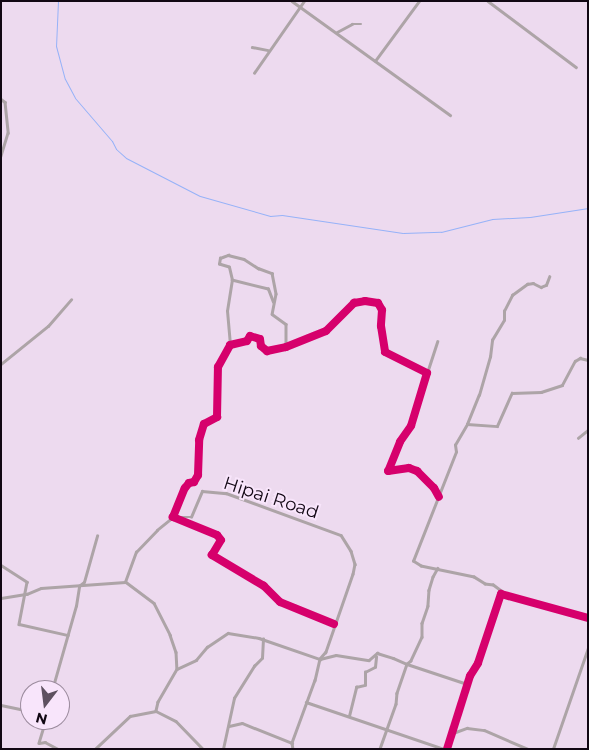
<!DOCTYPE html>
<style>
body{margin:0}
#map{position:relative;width:589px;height:750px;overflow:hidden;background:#eddaef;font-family:Montserrat,sans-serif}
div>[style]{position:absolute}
.stream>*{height:1px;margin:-0.5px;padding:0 0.5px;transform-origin:0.5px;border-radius:0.5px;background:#96b2f8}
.minor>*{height:2.5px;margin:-1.25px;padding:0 1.25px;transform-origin:1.25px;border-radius:1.25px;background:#ada4a7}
.cycleway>*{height:8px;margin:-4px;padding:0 4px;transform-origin:4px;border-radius:4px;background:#d6006c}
span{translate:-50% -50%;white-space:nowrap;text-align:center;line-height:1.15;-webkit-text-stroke:4px #f8e5fb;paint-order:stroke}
.street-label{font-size:18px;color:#110713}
.frame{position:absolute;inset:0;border:2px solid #110713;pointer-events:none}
.north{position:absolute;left:20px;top:680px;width:50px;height:50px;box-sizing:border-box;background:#f8e5fb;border:1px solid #9c8c9e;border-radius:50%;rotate:195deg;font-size:14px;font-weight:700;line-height:20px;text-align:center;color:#110713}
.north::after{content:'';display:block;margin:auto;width:18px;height:22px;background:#5e5160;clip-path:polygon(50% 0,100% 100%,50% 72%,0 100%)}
</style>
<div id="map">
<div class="stream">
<i style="left:58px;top:1px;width:45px;rotate:92.5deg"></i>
<i style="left:56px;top:46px;width:34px;rotate:75deg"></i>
<i style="left:65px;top:79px;width:21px;rotate:62deg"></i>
<i style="left:75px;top:98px;width:57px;rotate:49.3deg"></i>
<i style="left:112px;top:141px;width:9px;rotate:63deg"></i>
<i style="left:116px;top:149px;width:13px;rotate:42deg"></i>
<i style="left:126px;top:158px;width:83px;rotate:27.2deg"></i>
<i style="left:200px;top:196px;width:73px;rotate:15.9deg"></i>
<i style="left:270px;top:216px;width:12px;rotate:-5deg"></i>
<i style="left:282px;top:215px;width:122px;rotate:8.5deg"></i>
<i style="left:403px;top:233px;width:38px;rotate:-2deg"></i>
<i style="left:441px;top:232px;width:53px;rotate:-14.3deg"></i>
<i style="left:492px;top:219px;width:38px;rotate:-3deg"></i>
<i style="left:530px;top:217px;width:59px;rotate:-8.8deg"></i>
</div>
<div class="minor">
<i style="left:292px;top:1px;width:195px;rotate:35.8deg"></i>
<i style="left:488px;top:1px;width:110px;rotate:36.9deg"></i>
<i style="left:337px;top:32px;width:17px;rotate:-28deg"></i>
<i style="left:352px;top:24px;width:9px"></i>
<i style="left:252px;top:47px;width:16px;rotate:11deg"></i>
<i style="left:375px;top:61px;width:74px;rotate:-53.7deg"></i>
<i style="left:254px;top:73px;width:88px;rotate:-55.2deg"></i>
<i style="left:1px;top:99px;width:5px;rotate:37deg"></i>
<i style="left:5px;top:102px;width:31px;rotate:84deg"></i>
<i style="left:8px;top:133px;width:24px;rotate:107deg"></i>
<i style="left:273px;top:302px;width:14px;rotate:-111deg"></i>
<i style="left:268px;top:289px;width:37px;rotate:-166deg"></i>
<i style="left:232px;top:280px;width:13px;rotate:-103deg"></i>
<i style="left:229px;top:267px;width:10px;rotate:-163deg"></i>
<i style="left:219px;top:264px;width:6px;rotate:-81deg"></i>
<i style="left:220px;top:258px;width:9px;rotate:-21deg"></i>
<i style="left:228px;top:255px;width:16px;rotate:14deg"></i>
<i style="left:244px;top:259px;width:17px;rotate:33deg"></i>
<i style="left:258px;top:268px;width:15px;rotate:20deg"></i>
<i style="left:272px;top:273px;width:21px;rotate:79deg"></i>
<i style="left:276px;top:294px;width:20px;rotate:101deg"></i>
<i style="left:272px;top:314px;width:17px;rotate:36deg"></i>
<i style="left:286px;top:324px;width:23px;rotate:90deg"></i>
<i style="left:230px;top:345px;width:34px;rotate:-95deg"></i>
<i style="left:227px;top:311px;width:31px;rotate:-81deg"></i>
<i style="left:1px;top:364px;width:60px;rotate:-39deg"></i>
<i style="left:48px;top:326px;width:35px;rotate:-49deg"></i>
<i style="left:427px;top:373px;width:33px;rotate:-72deg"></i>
<i style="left:467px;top:424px;width:30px;rotate:4deg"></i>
<i style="left:497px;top:426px;width:36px;rotate:-66deg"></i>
<i style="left:512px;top:393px;width:29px;rotate:-2deg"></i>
<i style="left:541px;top:392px;width:22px;rotate:-18deg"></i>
<i style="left:562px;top:385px;width:27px;rotate:-62deg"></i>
<i style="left:575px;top:361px;width:6px;rotate:-31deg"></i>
<i style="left:580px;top:358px;width:8px;rotate:14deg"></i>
<i style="left:578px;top:438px;width:13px;rotate:-39deg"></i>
<i style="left:1px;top:565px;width:31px;rotate:33deg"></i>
<i style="left:27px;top:582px;width:43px;rotate:100.8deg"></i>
<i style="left:19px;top:624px;width:50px;rotate:12.7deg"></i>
<i style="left:438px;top:568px;width:10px;rotate:119deg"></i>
<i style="left:433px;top:577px;width:14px;rotate:107deg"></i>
<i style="left:429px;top:590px;width:16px;rotate:94deg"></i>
<i style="left:428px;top:606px;width:18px;rotate:109deg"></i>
<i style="left:422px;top:623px;width:14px;rotate:90deg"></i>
<i style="left:422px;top:637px;width:26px;rotate:115deg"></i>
<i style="left:411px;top:661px;width:5px;rotate:143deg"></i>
<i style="left:407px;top:664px;width:63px;rotate:18.4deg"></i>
<i style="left:126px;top:582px;width:35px;rotate:37deg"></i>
<i style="left:154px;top:603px;width:36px;rotate:63deg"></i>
<i style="left:170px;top:635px;width:18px;rotate:71deg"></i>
<i style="left:176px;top:652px;width:17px;rotate:87deg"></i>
<i style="left:177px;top:669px;width:38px;rotate:120deg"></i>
<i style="left:158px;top:702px;width:9px;rotate:103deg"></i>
<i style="left:501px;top:594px;width:3px;rotate:-90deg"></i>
<i style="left:501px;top:591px;width:10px;rotate:-143deg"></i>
<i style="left:493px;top:585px;width:8px;rotate:-173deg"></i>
<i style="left:485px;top:584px;width:13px;rotate:-148deg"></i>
<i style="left:474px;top:577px;width:54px;rotate:-168.3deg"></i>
<i style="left:421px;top:566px;width:9px;rotate:-148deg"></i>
<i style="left:413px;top:561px;width:117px;rotate:-68.5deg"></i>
<i style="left:456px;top:452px;width:7px;rotate:-98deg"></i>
<i style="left:455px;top:445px;width:24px;rotate:-60deg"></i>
<i style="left:467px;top:424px;width:31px;rotate:-68deg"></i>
<i style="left:479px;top:395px;width:40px;rotate:-74deg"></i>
<i style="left:490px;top:357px;width:17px;rotate:-83deg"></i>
<i style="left:492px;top:340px;width:23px;rotate:-59deg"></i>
<i style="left:504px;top:320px;width:9px;rotate:-90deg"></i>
<i style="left:504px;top:311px;width:18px;rotate:-63deg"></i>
<i style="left:512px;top:295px;width:19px;rotate:-36deg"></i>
<i style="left:527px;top:284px;width:6px;rotate:-9deg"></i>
<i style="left:533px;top:283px;width:9px;rotate:27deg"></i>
<i style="left:541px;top:287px;width:5px;rotate:-22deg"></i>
<i style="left:546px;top:285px;width:9px;rotate:-69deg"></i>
<i style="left:1px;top:598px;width:26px;rotate:-9deg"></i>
<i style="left:27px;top:594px;width:15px;rotate:-23deg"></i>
<i style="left:41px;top:588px;width:84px;rotate:-4.1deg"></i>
<i style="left:125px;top:582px;width:32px;rotate:-70deg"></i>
<i style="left:136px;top:552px;width:30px;rotate:-46deg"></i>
<i style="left:157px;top:530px;width:21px;rotate:-39deg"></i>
<i style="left:173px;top:517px;width:18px"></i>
<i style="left:191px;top:517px;width:28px;rotate:-67deg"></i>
<i style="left:202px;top:491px;width:24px;rotate:5deg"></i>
<i style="left:226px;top:493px;width:122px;rotate:20.1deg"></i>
<i style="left:341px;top:535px;width:19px;rotate:58deg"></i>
<i style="left:351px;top:551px;width:14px;rotate:73deg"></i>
<i style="left:355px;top:564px;width:10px;rotate:101deg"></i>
<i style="left:353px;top:574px;width:83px;rotate:109.1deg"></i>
<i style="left:326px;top:652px;width:9px;rotate:131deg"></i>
<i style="left:320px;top:659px;width:22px;rotate:103deg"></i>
<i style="left:315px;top:680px;width:67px;rotate:110.1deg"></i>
<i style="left:292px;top:743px;width:6px;rotate:81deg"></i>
<i style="left:334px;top:624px;width:58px;rotate:-157.8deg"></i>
<i style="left:280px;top:602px;width:23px;rotate:-135deg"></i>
<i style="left:264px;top:586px;width:61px;rotate:-149.2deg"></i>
<i style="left:212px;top:555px;width:17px;rotate:-59deg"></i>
<i style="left:221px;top:540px;width:6px;rotate:-129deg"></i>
<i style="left:217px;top:535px;width:48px;rotate:-157.8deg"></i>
<i style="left:173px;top:517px;width:31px;rotate:-68deg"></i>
<i style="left:185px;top:488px;width:6px;rotate:-51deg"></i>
<i style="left:189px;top:483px;width:5px;rotate:-11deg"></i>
<i style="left:194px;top:482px;width:8px;rotate:-60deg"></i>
<i style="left:198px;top:475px;width:35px;rotate:-88deg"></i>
<i style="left:199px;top:440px;width:17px;rotate:-73deg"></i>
<i style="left:204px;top:424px;width:15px;rotate:-28deg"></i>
<i style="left:217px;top:417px;width:50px;rotate:-88.9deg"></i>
<i style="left:218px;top:367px;width:25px;rotate:-61deg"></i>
<i style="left:230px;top:345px;width:17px;rotate:-13deg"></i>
<i style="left:247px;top:341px;width:6px;rotate:-59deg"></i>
<i style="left:250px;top:336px;width:10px;rotate:17deg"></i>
<i style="left:260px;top:339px;width:7px;rotate:82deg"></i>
<i style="left:261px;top:346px;width:8px;rotate:40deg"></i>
<i style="left:267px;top:351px;width:19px;rotate:-12deg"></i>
<i style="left:286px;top:347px;width:43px;rotate:-21.8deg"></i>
<i style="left:326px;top:331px;width:40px;rotate:-45deg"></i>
<i style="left:354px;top:303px;width:11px;rotate:-10deg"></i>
<i style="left:365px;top:301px;width:13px;rotate:9deg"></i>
<i style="left:378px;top:303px;width:8px;rotate:60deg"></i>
<i style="left:382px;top:310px;width:16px;rotate:94deg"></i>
<i style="left:381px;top:326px;width:26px;rotate:81deg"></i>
<i style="left:385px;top:352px;width:47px;rotate:26.6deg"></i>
<i style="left:427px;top:373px;width:55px;rotate:106.8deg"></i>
<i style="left:411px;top:426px;width:19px;rotate:125deg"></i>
<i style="left:400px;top:442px;width:31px;rotate:112deg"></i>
<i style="left:388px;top:471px;width:21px;rotate:-8deg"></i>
<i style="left:409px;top:468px;width:9px;rotate:21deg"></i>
<i style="left:417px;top:471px;width:24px;rotate:45deg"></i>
<i style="left:434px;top:488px;width:10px;rotate:61deg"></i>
<i style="left:177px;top:669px;width:21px;rotate:-25deg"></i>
<i style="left:196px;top:660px;width:17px;rotate:-50deg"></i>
<i style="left:207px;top:647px;width:25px;rotate:-34deg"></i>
<i style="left:228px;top:633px;width:31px;rotate:9deg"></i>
<i style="left:259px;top:638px;width:65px;rotate:19deg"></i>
<i style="left:320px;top:659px;width:16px;rotate:-14deg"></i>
<i style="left:336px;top:655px;width:33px;rotate:9deg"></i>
<i style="left:369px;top:660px;width:11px;rotate:-41deg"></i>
<i style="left:377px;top:653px;width:17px;rotate:17deg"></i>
<i style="left:393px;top:658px;width:15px;rotate:23deg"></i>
<i style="left:407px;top:664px;width:31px;rotate:109deg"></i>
<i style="left:397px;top:693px;width:11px;rotate:95deg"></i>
<i style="left:396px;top:704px;width:48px;rotate:109.6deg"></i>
<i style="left:52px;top:690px;width:87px;rotate:-74.1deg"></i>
<i style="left:76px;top:606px;width:20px;rotate:-81deg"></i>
<i style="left:79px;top:586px;width:6px;rotate:-39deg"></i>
<i style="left:84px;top:582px;width:48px;rotate:-74.2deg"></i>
<i style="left:306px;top:702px;width:146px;rotate:18.8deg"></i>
<i style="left:1px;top:705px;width:30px;rotate:12deg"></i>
<i style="left:349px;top:716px;width:30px;rotate:-76deg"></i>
<i style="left:356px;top:687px;width:9px;rotate:-13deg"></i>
<i style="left:365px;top:685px;width:13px;rotate:-90deg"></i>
<i style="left:365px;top:672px;width:11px;rotate:-27deg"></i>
<i style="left:375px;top:667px;width:10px;rotate:-84deg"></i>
<i style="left:38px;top:720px;width:8px;rotate:45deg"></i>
<i style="left:46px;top:720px;width:24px;rotate:107deg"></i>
<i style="left:39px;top:743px;width:6px;rotate:-9deg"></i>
<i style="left:45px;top:742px;width:15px;rotate:28deg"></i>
<i style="left:229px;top:726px;width:13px;rotate:-13deg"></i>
<i style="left:242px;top:723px;width:54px;rotate:21.8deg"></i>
<i style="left:453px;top:733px;width:15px;rotate:-20deg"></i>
<i style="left:467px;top:728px;width:17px;rotate:7deg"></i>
<i style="left:484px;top:730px;width:48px;rotate:23.4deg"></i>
<i style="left:95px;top:749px;width:48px;rotate:-43.3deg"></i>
<i style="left:130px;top:716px;width:26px;rotate:-11deg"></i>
<i style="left:156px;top:711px;width:22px;rotate:27deg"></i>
<i style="left:176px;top:721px;width:39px;rotate:46deg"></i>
<i style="left:223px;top:749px;width:52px;rotate:-77.8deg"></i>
<i style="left:234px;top:698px;width:38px;rotate:-58deg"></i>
<i style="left:254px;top:666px;width:11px;rotate:-45deg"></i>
<i style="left:262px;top:658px;width:19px;rotate:-87deg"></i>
<i style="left:447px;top:749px;width:77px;rotate:-72.5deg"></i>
<i style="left:470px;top:676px;width:15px;rotate:-58deg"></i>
<i style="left:478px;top:663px;width:73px;rotate:-71.6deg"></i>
<i style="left:501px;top:594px;width:90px;rotate:15.4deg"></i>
<i style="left:553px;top:749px;width:107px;rotate:-70.9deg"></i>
</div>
<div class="cycleway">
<i style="left:334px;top:624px;width:58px;rotate:-157.8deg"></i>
<i style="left:280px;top:602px;width:23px;rotate:-135deg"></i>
<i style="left:264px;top:586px;width:61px;rotate:-149.2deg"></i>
<i style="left:212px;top:555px;width:17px;rotate:-59deg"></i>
<i style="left:221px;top:540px;width:6px;rotate:-129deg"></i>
<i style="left:217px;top:535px;width:48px;rotate:-157.8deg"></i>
<i style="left:173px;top:517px;width:31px;rotate:-68deg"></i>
<i style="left:185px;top:488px;width:6px;rotate:-51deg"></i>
<i style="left:189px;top:483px;width:5px;rotate:-11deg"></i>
<i style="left:194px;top:482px;width:8px;rotate:-60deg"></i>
<i style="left:198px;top:475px;width:35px;rotate:-88deg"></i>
<i style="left:199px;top:440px;width:17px;rotate:-73deg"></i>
<i style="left:204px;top:424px;width:15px;rotate:-28deg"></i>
<i style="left:217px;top:417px;width:50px;rotate:-88.9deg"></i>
<i style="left:218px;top:367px;width:25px;rotate:-61deg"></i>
<i style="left:230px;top:345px;width:17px;rotate:-13deg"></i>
<i style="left:247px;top:341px;width:6px;rotate:-59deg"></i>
<i style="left:250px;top:336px;width:10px;rotate:17deg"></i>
<i style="left:260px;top:339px;width:7px;rotate:82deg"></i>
<i style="left:261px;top:346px;width:8px;rotate:40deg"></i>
<i style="left:267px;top:351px;width:19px;rotate:-12deg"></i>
<i style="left:286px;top:347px;width:43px;rotate:-21.8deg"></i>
<i style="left:326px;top:331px;width:40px;rotate:-45deg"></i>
<i style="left:354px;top:303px;width:11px;rotate:-10deg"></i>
<i style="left:365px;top:301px;width:13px;rotate:9deg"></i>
<i style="left:378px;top:303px;width:8px;rotate:60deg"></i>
<i style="left:382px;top:310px;width:16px;rotate:94deg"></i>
<i style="left:381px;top:326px;width:26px;rotate:81deg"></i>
<i style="left:385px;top:352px;width:47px;rotate:26.6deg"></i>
<i style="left:427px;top:373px;width:55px;rotate:106.8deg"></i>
<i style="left:411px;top:426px;width:19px;rotate:125deg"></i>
<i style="left:400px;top:442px;width:31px;rotate:112deg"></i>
<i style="left:388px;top:471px;width:21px;rotate:-8deg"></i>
<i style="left:409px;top:468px;width:9px;rotate:21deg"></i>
<i style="left:417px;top:471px;width:24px;rotate:45deg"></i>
<i style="left:434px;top:488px;width:10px;rotate:61deg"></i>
<i style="left:447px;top:749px;width:77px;rotate:-72.5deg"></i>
<i style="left:470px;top:676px;width:15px;rotate:-58deg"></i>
<i style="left:478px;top:663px;width:73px;rotate:-71.6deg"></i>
<i style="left:501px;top:594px;width:90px;rotate:15.4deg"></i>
</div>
<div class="street-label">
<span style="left:271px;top:498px;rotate:18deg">Hipai Road</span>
</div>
<div class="frame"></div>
<div class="north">N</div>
</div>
